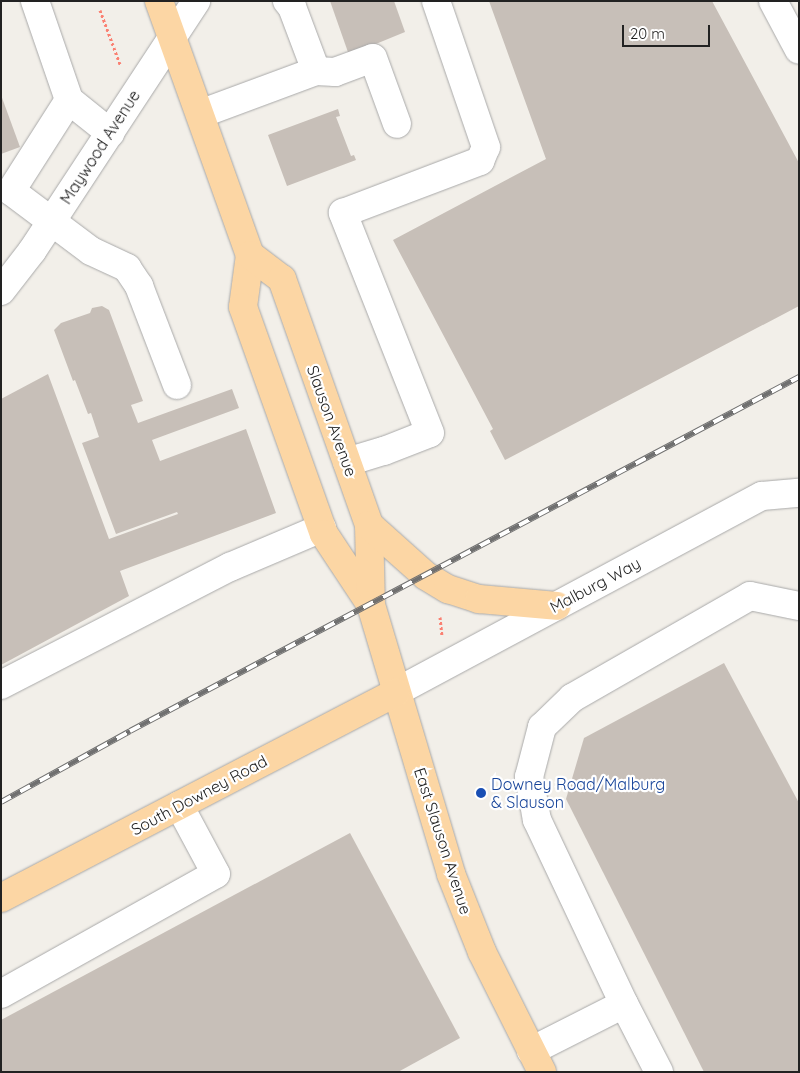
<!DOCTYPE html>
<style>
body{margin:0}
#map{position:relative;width:800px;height:1073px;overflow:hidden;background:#f2efe9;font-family:Quicksand,sans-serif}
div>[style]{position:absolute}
.building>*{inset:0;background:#c7bfb8}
.path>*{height:3px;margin-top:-1.5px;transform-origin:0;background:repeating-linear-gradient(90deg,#fa8072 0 2.5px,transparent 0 5px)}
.roads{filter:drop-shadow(0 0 1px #a9a9a9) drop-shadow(0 0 1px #a9a9a9)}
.minor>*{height:28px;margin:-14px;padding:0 14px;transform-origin:14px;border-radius:14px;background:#fff}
.major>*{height:28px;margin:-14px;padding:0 14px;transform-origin:14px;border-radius:14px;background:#fcd6a4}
.rail>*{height:5.5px;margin-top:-2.75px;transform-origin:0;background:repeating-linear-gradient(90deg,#fff 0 11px,#707070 0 22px);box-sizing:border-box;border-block:1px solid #707070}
.dots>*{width:14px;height:14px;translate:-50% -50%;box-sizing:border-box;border:2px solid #fff;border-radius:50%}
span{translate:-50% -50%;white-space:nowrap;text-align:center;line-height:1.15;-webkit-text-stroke:4.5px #fff;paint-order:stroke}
.street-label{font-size:16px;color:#222}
.transit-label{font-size:16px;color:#164399}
.left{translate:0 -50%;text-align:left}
.frame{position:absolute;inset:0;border:2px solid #222;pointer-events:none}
.scale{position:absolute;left:622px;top:25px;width:88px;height:22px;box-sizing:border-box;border:2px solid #222;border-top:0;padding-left:6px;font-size:15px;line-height:18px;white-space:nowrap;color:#222;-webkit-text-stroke:4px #fff;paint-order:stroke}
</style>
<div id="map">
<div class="building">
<i style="clip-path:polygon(330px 1px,394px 1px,405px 32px,349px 55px)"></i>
<i style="clip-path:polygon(489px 1px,712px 1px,799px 163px,799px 306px,505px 460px,490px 431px,493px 429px,393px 240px,546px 159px)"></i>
<i style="clip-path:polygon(1px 95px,20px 147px,1px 154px)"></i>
<i style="clip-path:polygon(338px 109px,340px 116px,336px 117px,351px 156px,354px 155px,356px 160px,287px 186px,268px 135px)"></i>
<i style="clip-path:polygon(102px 306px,109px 310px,143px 401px,131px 405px,138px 423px,232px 389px,239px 408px,152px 440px,160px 461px,246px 429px,276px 513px,120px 571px,129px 596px,1px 665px,1px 399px,48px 374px,109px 539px,178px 514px,177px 512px,116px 534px,82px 443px,99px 437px,91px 413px,88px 414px,75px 380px,73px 381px,54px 330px,61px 323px,90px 313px,92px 308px)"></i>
<i style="clip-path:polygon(724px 663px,799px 803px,799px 1072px,704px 1072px,566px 799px,584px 738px)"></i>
<i style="clip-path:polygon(350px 833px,460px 1038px,398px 1072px,1px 1072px,1px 1020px)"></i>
</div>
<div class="path">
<i style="left:100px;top:10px;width:58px;rotate:69.7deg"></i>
<i style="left:440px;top:617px;width:18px;rotate:84deg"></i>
</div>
<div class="roads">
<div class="minor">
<i style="left:35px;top:1px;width:105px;rotate:71deg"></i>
<i style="left:69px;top:100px;width:53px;rotate:38.8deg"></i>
<i style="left:287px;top:1px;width:8px;rotate:50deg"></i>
<i style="left:292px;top:7px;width:68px;rotate:69.4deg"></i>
<i style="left:773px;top:1px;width:55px;rotate:62deg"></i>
<i style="left:69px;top:100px;width:108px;rotate:122.5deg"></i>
<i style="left:11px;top:191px;width:100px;rotate:36.9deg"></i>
<i style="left:91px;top:251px;width:40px;rotate:25deg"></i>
<i style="left:127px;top:268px;width:22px;rotate:56deg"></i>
<i style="left:139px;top:286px;width:106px;rotate:69deg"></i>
<i style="left:200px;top:114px;width:124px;rotate:-20.3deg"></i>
<i style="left:316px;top:71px;width:19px;rotate:3deg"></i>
<i style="left:335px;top:72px;width:40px;rotate:-20.2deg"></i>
<i style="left:373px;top:58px;width:70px;rotate:70deg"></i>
<i style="left:1px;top:291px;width:51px;rotate:-52.2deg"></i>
<i style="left:32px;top:251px;width:299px;rotate:-56.7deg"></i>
<i style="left:347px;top:462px;width:39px;rotate:-17deg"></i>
<i style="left:384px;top:451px;width:49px;rotate:-21.4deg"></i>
<i style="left:430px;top:433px;width:237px;rotate:-111.6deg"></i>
<i style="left:343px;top:213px;width:147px;rotate:-20.8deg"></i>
<i style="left:480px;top:161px;width:15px;rotate:-67deg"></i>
<i style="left:486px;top:147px;width:154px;rotate:-108.9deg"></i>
<i style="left:1px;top:685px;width:258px;rotate:-27.3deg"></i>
<i style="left:230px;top:567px;width:100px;rotate:-23deg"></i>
<i style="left:396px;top:692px;width:415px;rotate:-28.2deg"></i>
<i style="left:762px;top:496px;width:37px;rotate:-5deg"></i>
<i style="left:1px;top:994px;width:246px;rotate:-29.2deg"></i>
<i style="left:216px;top:874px;width:78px;rotate:-118.2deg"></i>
<i style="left:531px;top:1051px;width:104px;rotate:-26.8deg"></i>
<i style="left:659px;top:1072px;width:76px;rotate:-117.2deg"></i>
<i style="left:624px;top:1004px;width:204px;rotate:-115.3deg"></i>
<i style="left:537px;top:820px;width:44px;rotate:-100.5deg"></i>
<i style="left:529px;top:777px;width:52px;rotate:-75.4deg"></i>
<i style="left:542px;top:727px;width:42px;rotate:-44deg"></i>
<i style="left:572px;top:698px;width:205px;rotate:-29.8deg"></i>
<i style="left:750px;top:596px;width:50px;rotate:11.5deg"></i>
</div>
<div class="major">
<i style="left:159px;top:1px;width:270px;rotate:70.3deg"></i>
<i style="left:250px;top:255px;width:52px;rotate:97.7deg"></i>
<i style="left:243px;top:307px;width:241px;rotate:70.4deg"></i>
<i style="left:324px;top:534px;width:85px;rotate:56.5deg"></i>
<i style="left:250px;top:255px;width:40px;rotate:37deg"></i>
<i style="left:282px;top:279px;width:261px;rotate:70.5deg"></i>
<i style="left:369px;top:525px;width:80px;rotate:88.6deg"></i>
<i style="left:371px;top:605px;width:281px;rotate:73.4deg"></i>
<i style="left:451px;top:874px;width:84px;rotate:68.3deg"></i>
<i style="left:482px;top:952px;width:134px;rotate:63.4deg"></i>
<i style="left:369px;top:525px;width:76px;rotate:41.8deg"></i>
<i style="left:426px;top:576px;width:26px;rotate:31deg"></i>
<i style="left:448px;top:589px;width:33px;rotate:18deg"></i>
<i style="left:479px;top:599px;width:78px;rotate:5.1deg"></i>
<i style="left:1px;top:898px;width:445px;rotate:-27.5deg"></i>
</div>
</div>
<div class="rail">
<i style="left:1px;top:802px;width:147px;rotate:-28.8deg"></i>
<i style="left:130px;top:731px;width:757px;rotate:-27.89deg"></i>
</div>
<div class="dots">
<i style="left:481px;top:793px;background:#1a4fb4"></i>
</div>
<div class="street-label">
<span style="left:100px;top:147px;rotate:-57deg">Maywood Avenue</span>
<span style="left:332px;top:421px;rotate:70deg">Slauson Avenue</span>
<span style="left:595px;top:585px;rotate:-28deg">Malburg Way</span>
<span style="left:199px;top:795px;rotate:-28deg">South Downey Road</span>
<span style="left:443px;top:841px;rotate:72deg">East Slauson Avenue</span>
</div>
<div class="transit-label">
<span class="left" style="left:491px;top:793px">Downey Road/Malburg<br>&amp; Slauson</span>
</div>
<div class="frame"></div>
<div class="scale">20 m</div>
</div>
